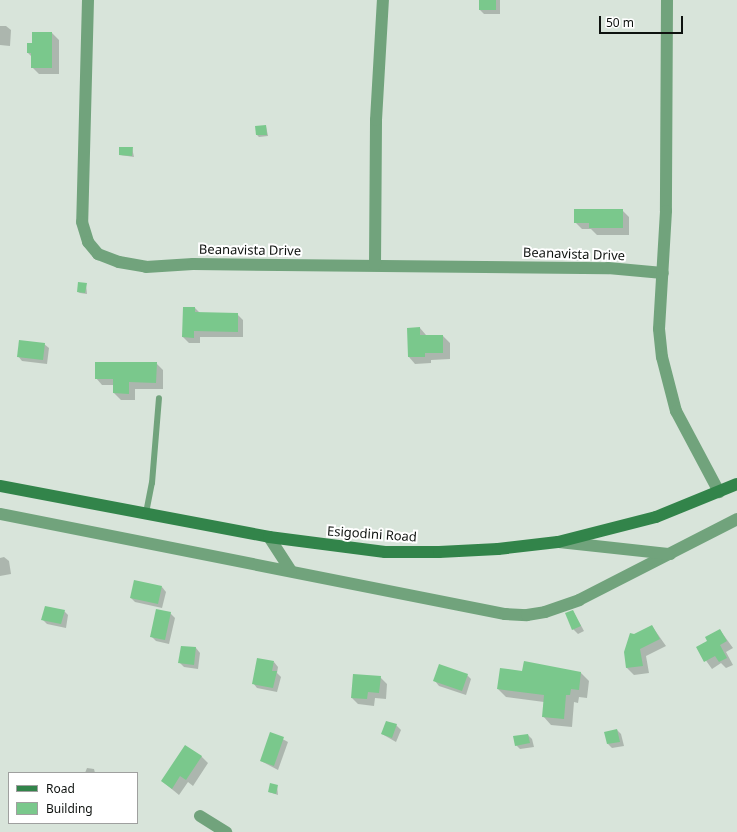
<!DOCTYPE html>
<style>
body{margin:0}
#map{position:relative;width:737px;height:832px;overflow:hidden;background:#d8e4da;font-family:"Noto Sans",sans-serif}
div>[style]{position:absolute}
.shadow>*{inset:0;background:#0003}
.building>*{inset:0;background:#7ac88c}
.lane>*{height:6px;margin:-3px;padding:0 3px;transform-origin:3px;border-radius:3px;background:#71a37c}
.street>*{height:12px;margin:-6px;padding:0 6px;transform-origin:6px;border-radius:6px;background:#71a37c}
.secondary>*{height:12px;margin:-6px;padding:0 6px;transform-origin:6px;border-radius:6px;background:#32844a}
span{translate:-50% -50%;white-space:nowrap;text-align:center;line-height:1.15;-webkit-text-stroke:4px #fff;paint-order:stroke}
.street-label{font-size:13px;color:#0e120f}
.legend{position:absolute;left:8px;top:772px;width:130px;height:52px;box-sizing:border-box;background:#fff;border:1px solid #9fa09f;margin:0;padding:5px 7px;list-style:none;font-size:12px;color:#0e120f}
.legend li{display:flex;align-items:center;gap:8px;height:20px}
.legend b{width:20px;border:1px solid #9fa09f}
.scale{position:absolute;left:599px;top:16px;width:84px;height:18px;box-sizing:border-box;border:2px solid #0e120f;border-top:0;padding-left:5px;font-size:12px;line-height:14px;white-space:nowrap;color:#0e120f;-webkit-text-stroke:3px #fff;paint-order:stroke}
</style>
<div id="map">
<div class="shadow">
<i style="clip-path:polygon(480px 0,500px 0,500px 14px,484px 14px,480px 10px)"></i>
<i style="clip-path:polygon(0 26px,6px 26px,11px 30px,10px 46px,0 45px)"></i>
<i style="clip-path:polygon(33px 33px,52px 33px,59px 40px,59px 74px,39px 74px,32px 67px,32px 57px,28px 53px,33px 44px)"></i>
<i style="clip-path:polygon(266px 126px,268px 136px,259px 137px,257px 135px)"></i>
<i style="clip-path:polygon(132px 148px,134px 157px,120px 155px)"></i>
<i style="clip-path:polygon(622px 210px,629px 217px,629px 235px,597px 235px,591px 229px,582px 229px,575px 222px)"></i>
<i style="clip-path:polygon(86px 284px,87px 294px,80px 293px,78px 292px)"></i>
<i style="clip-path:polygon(195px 308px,200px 313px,237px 314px,243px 320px,243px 337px,200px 337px,200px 343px,189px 343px,183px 337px)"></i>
<i style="clip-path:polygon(420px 328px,426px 335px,443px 336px,450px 343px,450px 359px,431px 360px,431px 363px,415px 364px,409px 357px)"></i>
<i style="clip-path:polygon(44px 344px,49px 348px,47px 364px,22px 361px,18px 356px)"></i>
<i style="clip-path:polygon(156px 363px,163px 370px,163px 389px,135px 389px,135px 400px,121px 400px,114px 393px,114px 385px,102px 385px,96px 378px)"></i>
<i style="clip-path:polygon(4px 557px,9px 561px,11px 574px,0 576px,0 558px)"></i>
<i style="clip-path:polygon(162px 587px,166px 592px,162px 608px,135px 602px,131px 598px)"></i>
<i style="clip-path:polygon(64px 611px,68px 615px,66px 628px,47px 624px,43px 620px)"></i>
<i style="clip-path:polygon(573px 611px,584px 631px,578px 634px,573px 629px)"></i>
<i style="clip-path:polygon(170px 613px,175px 618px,169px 644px,156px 641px,152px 637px)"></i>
<i style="clip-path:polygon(652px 626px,666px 646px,646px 656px,649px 673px,634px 675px,627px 668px,625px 652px,635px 635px)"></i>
<i style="clip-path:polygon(720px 630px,733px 648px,726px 652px,733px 665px,726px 668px,721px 663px,712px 669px,697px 648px,708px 641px)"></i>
<i style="clip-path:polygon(182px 647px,196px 648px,200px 653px,198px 669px,184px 667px,180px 663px)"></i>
<i style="clip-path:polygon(274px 662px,278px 667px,277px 673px,281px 677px,277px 692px,257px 688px,253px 683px)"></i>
<i style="clip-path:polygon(524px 662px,581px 673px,589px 681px,587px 698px,579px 697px,578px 703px,574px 702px,572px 727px,551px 725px,543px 716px,544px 702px,506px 697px,498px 689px,523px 672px)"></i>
<i style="clip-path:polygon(467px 675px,471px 679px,466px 695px,439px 686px,435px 681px)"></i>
<i style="clip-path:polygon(380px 677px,387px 684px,386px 699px,375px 698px,374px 706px,358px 704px,352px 698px)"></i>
<i style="clip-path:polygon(396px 725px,401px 730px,396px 742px,382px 734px)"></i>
<i style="clip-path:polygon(617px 730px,621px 734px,624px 746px,612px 748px,608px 744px)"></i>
<i style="clip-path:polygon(271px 733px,288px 742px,278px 770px,261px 761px)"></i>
<i style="clip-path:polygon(528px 735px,532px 739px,534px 747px,520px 749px,516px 745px)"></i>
<i style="clip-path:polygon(201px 756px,208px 763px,193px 786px,188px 782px,179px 795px,162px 781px)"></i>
<i style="clip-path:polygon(87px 768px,94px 769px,95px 773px,85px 773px)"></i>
<i style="clip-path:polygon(277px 786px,278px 795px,269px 792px)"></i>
</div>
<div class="building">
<i style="clip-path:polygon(479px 0,496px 0,496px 10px,479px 10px)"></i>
<i style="clip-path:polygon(32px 32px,52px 32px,52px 68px,31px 68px,31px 53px,27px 53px,27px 43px,32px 43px)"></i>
<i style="clip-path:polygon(266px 125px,267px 135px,256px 135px,255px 126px)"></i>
<i style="clip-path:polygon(119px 147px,133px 147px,132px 156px,119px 155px)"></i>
<i style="clip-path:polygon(574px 209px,623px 209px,623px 228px,589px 228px,589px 223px,574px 223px)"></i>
<i style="clip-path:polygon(78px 282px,87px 283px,85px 293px,77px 292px)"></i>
<i style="clip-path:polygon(183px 307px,195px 307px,195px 312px,238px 313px,238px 332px,194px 331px,194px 338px,182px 337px)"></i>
<i style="clip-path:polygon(420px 327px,420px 335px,443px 335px,443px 353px,425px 353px,425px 357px,408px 357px,407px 328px)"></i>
<i style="clip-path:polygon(19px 340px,45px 343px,43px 360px,17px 357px)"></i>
<i style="clip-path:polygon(95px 362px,157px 362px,156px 383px,129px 382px,129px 394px,113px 393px,113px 379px,95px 379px)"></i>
<i style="clip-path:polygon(134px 580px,162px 586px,158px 604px,130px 598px)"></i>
<i style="clip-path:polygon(45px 606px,65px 610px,61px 624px,41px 620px)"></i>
<i style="clip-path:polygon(156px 609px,171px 612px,165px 640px,150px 637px)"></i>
<i style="clip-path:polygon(573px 610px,581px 626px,572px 630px,565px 613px)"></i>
<i style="clip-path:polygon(652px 625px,660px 639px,640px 649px,643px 666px,626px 668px,624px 652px,630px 633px,634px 634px)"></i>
<i style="clip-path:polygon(720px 629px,727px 641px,720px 645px,727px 658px,719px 662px,715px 656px,704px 662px,696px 647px,707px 641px,705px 637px)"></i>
<i style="clip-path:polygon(181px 646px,196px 647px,194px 665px,178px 663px)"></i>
<i style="clip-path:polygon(257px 658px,274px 661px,272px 671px,277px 671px,273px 688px,252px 684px)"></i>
<i style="clip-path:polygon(524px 661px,581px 672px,579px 690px,571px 689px,570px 695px,566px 695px,564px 719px,542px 717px,544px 695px,497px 689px,500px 668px,522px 671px)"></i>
<i style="clip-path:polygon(439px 664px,468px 674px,462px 691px,433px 681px)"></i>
<i style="clip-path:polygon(353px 674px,381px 676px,379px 693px,368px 692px,367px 699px,351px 698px)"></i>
<i style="clip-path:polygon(386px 721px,397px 724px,392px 738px,381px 734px)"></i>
<i style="clip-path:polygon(617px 729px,620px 742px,607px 744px,604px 732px)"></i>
<i style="clip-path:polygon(270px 732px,284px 737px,274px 766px,260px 761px)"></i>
<i style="clip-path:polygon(528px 734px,530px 743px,515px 746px,513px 736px)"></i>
<i style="clip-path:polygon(185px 745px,202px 756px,186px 780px,180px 776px,172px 789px,161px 781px)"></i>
<i style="clip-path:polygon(270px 783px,278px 785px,276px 794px,268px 792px)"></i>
</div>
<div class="lane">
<i style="left:146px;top:513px;width:31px;rotate:-79deg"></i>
<i style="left:152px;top:483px;width:85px;rotate:-85.3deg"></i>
</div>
<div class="street">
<i style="left:88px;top:0;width:222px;rotate:91.5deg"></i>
<i style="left:82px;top:222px;width:21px;rotate:73deg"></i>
<i style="left:88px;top:242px;width:16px;rotate:50deg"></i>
<i style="left:98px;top:254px;width:22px;rotate:21deg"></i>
<i style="left:119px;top:262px;width:27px;rotate:10deg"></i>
<i style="left:146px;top:267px;width:47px;rotate:-3.7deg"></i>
<i style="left:193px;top:264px;width:415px;rotate:0.6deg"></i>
<i style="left:608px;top:268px;width:55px;rotate:5.2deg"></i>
<i style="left:667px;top:0;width:211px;rotate:90.3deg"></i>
<i style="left:666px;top:211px;width:118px;rotate:93.4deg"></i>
<i style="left:659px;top:329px;width:28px;rotate:84deg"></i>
<i style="left:662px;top:357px;width:56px;rotate:75.5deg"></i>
<i style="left:676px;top:411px;width:92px;rotate:62deg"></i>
<i style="left:375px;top:265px;width:145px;rotate:-89.6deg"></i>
<i style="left:376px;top:120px;width:120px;rotate:-86.7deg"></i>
<i style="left:0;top:514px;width:515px;rotate:11.2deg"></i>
<i style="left:505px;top:614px;width:22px;rotate:3deg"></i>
<i style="left:527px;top:615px;width:18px;rotate:-9deg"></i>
<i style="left:545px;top:612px;width:36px;rotate:-19deg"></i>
<i style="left:579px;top:600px;width:178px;rotate:-27.1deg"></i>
<i style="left:269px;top:537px;width:40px;rotate:57.1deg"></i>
<i style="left:559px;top:542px;width:112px;rotate:6.2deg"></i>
<i style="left:200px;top:816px;width:31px;rotate:32deg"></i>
</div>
<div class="secondary">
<i style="left:0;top:486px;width:274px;rotate:10.7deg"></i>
<i style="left:269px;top:537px;width:117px;rotate:7.4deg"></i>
<i style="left:385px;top:552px;width:54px"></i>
<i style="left:439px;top:552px;width:59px;rotate:-2.9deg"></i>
<i style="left:498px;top:549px;width:60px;rotate:-6.7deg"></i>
<i style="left:558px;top:542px;width:101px;rotate:-14.3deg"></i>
<i style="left:656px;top:517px;width:87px;rotate:-22.2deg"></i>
</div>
<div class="street-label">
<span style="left:250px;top:250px;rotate:1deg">Beanavista Drive</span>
<span style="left:574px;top:254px;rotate:2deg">Beanavista Drive</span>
<span style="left:372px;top:534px;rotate:4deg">Esigodini Road</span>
</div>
<ul class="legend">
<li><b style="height:5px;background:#32844a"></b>Road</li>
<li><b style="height:11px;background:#7ac88c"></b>Building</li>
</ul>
<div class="scale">50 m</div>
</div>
